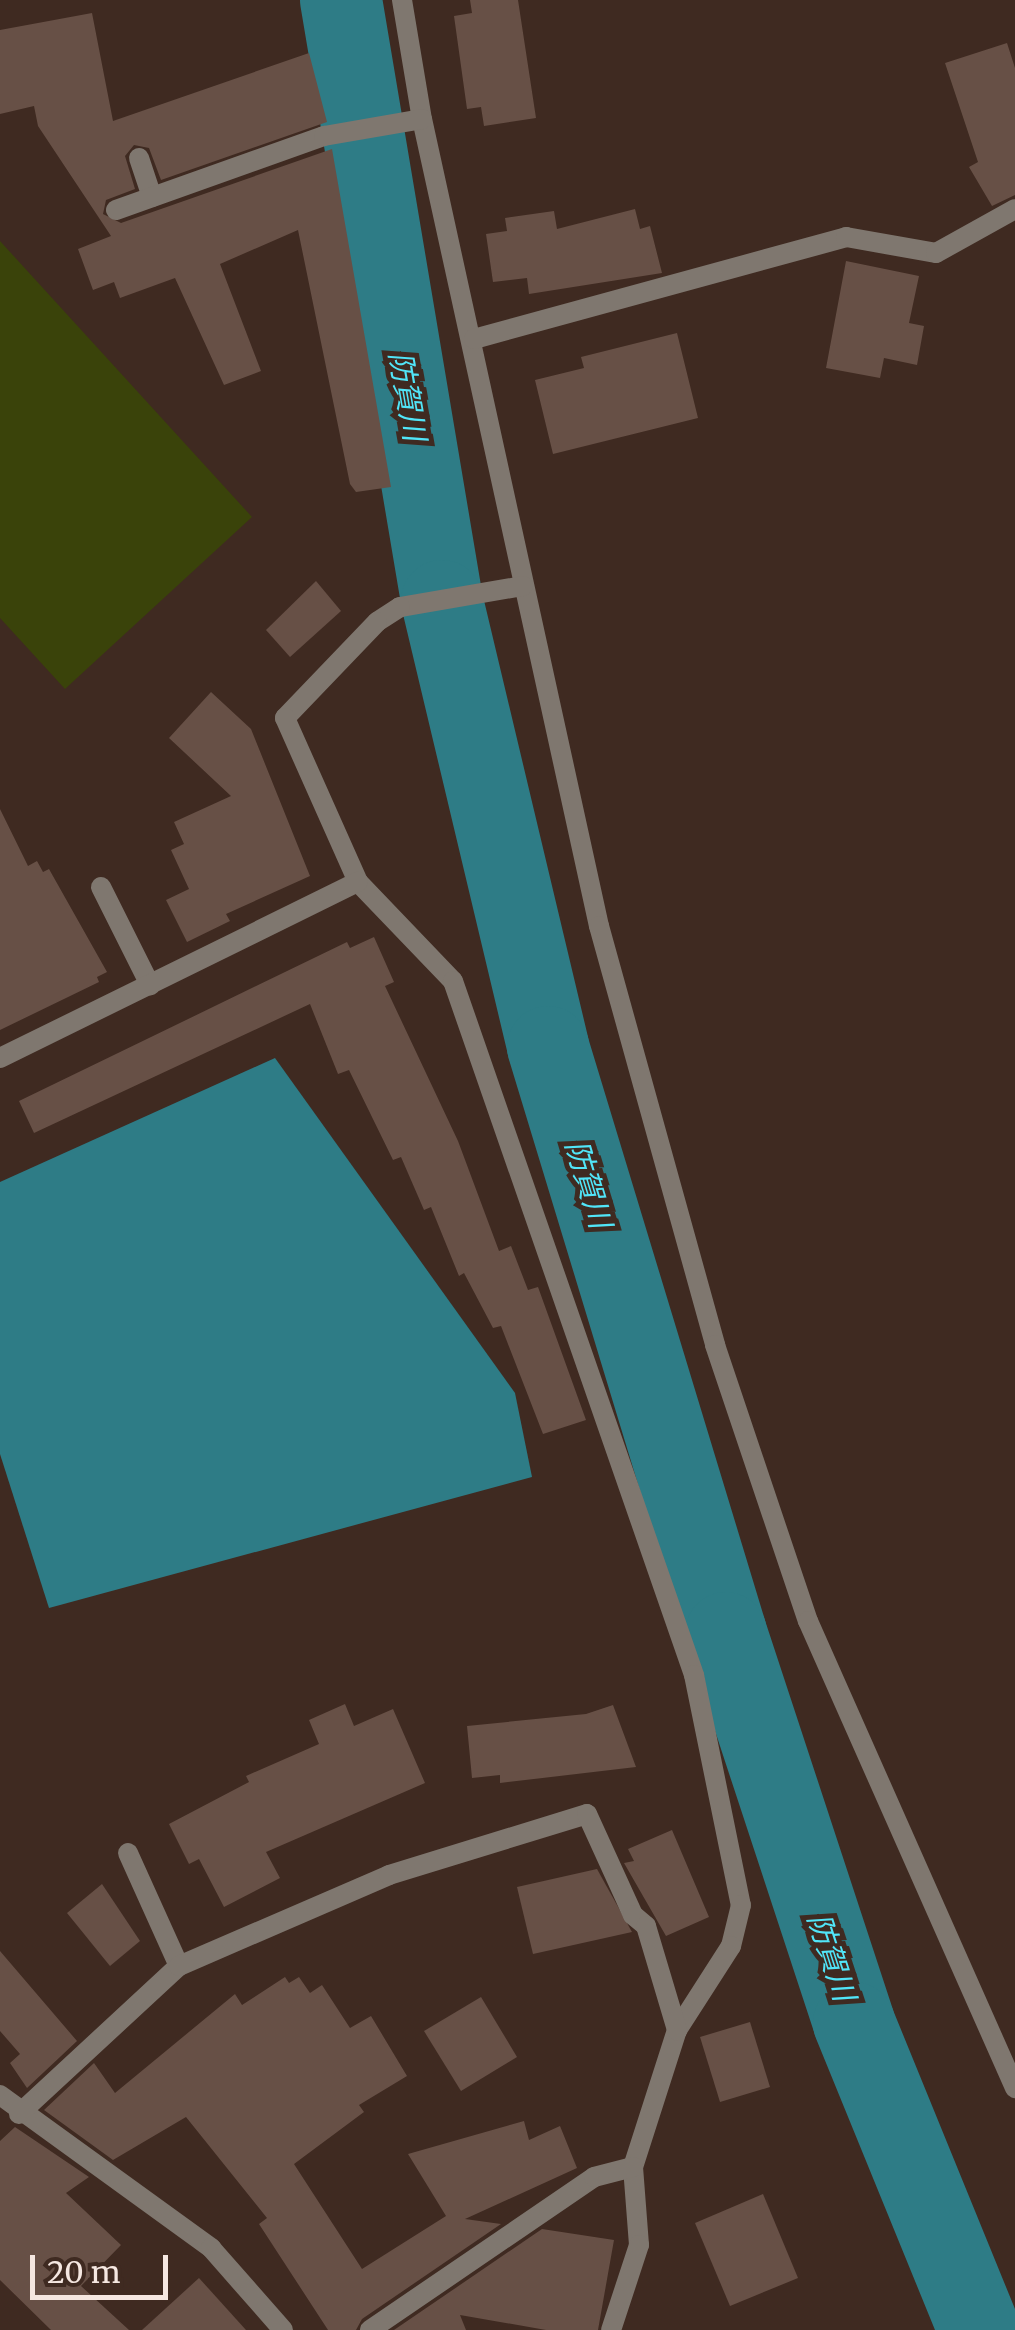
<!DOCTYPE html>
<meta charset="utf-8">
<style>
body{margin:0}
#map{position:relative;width:1015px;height:2330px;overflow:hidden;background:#3f2a21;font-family:Merriweather,"Noto Sans JP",serif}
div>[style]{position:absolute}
.green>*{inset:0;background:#3a430a}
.water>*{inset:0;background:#2e7c86}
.river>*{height:82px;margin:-41px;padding:0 41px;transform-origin:41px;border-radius:41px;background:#2e7c86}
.building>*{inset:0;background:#675046}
.minor>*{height:20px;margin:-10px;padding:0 10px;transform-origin:10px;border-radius:10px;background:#7f776f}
span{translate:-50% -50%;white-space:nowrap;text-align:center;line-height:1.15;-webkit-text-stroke:10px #3f2a21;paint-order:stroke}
.water-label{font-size:30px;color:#51e5f8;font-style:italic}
.scale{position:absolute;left:30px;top:2255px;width:138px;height:45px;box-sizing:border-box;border:5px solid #f5e7e1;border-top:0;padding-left:12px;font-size:30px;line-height:35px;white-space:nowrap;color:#f5e7e1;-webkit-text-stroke:8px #3f2a21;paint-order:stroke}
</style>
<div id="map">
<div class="green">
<i style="clip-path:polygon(0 241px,252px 517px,65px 689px,0 618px)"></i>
</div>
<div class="water">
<i style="clip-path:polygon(275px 1058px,515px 1393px,532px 1477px,49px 1608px,0 1454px,0 1182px)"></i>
</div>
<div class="river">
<i style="left:341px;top:0;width:609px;rotate:80.46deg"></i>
<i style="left:442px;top:601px;width:458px;rotate:76.6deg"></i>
<i style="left:548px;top:1047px;width:612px;rotate:73.1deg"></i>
<i style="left:726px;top:1633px;width:410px;rotate:71.8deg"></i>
<i style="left:854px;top:2023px;width:331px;rotate:67.8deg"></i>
</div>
<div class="building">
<i style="clip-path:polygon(470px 0,518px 0,536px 118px,484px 126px,481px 107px,467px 109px,454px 16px,472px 13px)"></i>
<i style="clip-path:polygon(92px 13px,113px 121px,309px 53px,327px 122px,161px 180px,149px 148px,134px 145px,125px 156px,135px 189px,106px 200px,103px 214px,121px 223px,332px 149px,391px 487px,356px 492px,350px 484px,298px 230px,220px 264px,261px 371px,224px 385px,175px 278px,120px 298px,114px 282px,93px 290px,78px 249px,111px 236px,38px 126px,34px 106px,0 114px,0 30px)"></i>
<i style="clip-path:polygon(1007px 43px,1015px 68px,1015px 195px,992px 206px,969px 167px,978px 162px,945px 63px)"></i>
<i style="clip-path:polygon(635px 209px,640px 229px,650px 226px,662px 273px,529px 294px,527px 278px,493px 282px,486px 234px,507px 231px,505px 218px,554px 211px,557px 229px)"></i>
<i style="clip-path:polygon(846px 261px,919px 276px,909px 323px,924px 326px,917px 365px,884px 358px,880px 378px,826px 368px)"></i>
<i style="clip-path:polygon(677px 333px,698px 418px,553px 454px,535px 380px,584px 368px,581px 357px)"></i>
<i style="clip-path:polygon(316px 581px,341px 611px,290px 657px,266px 630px)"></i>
<i style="clip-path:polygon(211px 692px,251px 729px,310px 876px,226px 914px,230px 921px,187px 942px,166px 900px,189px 889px,171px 850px,184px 844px,174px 822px,231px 796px,169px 738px)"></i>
<i style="clip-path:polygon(0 809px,28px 866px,37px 861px,43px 872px,49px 869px,107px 972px,97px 977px,99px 982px,0 1030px)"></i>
<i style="clip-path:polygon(374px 937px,394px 982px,385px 986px,458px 1141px,499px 1251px,511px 1246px,528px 1290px,538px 1287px,586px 1420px,543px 1434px,501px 1326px,493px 1328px,464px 1273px,459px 1276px,431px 1207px,424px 1210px,401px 1157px,393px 1160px,349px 1070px,338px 1074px,310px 1004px,34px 1133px,19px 1101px,347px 942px,350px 948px)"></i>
<i style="clip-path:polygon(345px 1704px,354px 1726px,393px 1709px,425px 1783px,266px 1852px,280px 1878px,224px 1907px,199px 1859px,189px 1864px,169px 1824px,249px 1782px,246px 1776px,319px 1744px,309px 1720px)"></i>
<i style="clip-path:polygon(613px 1705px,636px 1767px,500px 1783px,500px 1775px,472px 1778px,467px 1726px,586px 1714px)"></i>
<i style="clip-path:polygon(672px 1830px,709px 1917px,666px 1936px,624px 1863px,634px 1861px,628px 1849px)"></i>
<i style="clip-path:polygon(597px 1869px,632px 1932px,533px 1954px,517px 1887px)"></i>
<i style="clip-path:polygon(102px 1884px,140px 1941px,110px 1966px,67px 1913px)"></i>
<i style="clip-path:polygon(0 1951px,77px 2041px,27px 2088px,10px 2063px,20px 2054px,0 2031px)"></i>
<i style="clip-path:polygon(285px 1977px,289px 1983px,299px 1977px,310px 1993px,322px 1985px,350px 2028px,371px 2016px,407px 2076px,359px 2105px,364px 2112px,294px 2164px,362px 2269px,446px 2216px,408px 2154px,524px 2121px,529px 2140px,560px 2126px,577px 2168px,465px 2219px,501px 2224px,362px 2319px,356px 2330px,328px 2330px,259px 2224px,267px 2218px,186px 2117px,113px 2160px,44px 2110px,94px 2063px,115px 2093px,235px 1994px,242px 2005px)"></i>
<i style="clip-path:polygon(481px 1997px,517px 2057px,461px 2091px,424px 2031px)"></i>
<i style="clip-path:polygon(750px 2022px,770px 2087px,720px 2102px,700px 2037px)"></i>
<i style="clip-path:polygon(15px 2127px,89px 2177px,66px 2193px,121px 2245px,81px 2286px,129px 2330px,51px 2330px,0 2280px,0 2141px)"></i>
<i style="clip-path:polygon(763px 2194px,798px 2278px,730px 2306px,695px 2223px)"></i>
<i style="clip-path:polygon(542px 2229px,614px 2240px,598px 2330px,546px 2330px,460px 2315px,466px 2330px,394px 2330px)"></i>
<i style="clip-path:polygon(199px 2278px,246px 2330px,142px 2330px)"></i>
</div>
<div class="minor">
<i style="left:402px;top:0;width:121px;rotate:80.5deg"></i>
<i style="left:422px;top:119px;width:826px;rotate:77.63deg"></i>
<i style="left:599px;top:926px;width:435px;rotate:74.5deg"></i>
<i style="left:715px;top:1345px;width:291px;rotate:71.4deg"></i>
<i style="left:808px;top:1621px;width:511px;rotate:66.09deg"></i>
<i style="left:139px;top:158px;width:41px;rotate:71.6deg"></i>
<i style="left:116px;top:210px;width:221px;rotate:-19.6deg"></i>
<i style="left:324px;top:136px;width:99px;rotate:-9.8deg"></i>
<i style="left:474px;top:339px;width:386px;rotate:-15.3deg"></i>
<i style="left:846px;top:237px;width:91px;rotate:10.1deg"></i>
<i style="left:936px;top:253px;width:90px;rotate:-29.1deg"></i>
<i style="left:523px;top:586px;width:125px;rotate:170.3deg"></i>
<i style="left:400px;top:607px;width:27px;rotate:147deg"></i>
<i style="left:377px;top:622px;width:133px;rotate:133.8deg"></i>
<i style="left:285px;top:718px;width:180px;rotate:66deg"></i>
<i style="left:358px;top:882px;width:137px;rotate:46.2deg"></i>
<i style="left:453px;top:981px;width:735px;rotate:70.85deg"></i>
<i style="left:694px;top:1675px;width:235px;rotate:78.5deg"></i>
<i style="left:741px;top:1905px;width:42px;rotate:103.7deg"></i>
<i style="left:731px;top:1946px;width:100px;rotate:122.7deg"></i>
<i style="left:677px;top:2030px;width:144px;rotate:107.8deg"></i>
<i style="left:633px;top:2167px;width:78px;rotate:85.6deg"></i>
<i style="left:639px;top:2245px;width:89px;rotate:108.2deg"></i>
<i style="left:101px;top:887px;width:110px;rotate:63.4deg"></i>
<i style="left:0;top:1058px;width:399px;rotate:-26.2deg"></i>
<i style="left:128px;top:1853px;width:124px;rotate:65.7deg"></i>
<i style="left:0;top:2095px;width:261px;rotate:35.9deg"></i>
<i style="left:211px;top:2248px;width:109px;rotate:48.7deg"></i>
<i style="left:19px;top:2114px;width:218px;rotate:-42.8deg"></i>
<i style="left:179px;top:1966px;width:229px;rotate:-23.4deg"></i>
<i style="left:389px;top:1875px;width:207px;rotate:-17.1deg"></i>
<i style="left:587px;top:1814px;width:111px;rotate:65.5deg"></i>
<i style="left:633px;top:1915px;width:17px;rotate:40deg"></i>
<i style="left:646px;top:1926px;width:109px;rotate:73.4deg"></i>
<i style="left:370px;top:2330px;width:271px;rotate:-34.3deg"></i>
<i style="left:594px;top:2177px;width:40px;rotate:-14.4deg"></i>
</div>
<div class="water-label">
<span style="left:408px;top:396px;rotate:80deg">防賀川</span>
<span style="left:589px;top:1184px;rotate:73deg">防賀川</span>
<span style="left:832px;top:1957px;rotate:72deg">防賀川</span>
</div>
<div class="scale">20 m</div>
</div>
